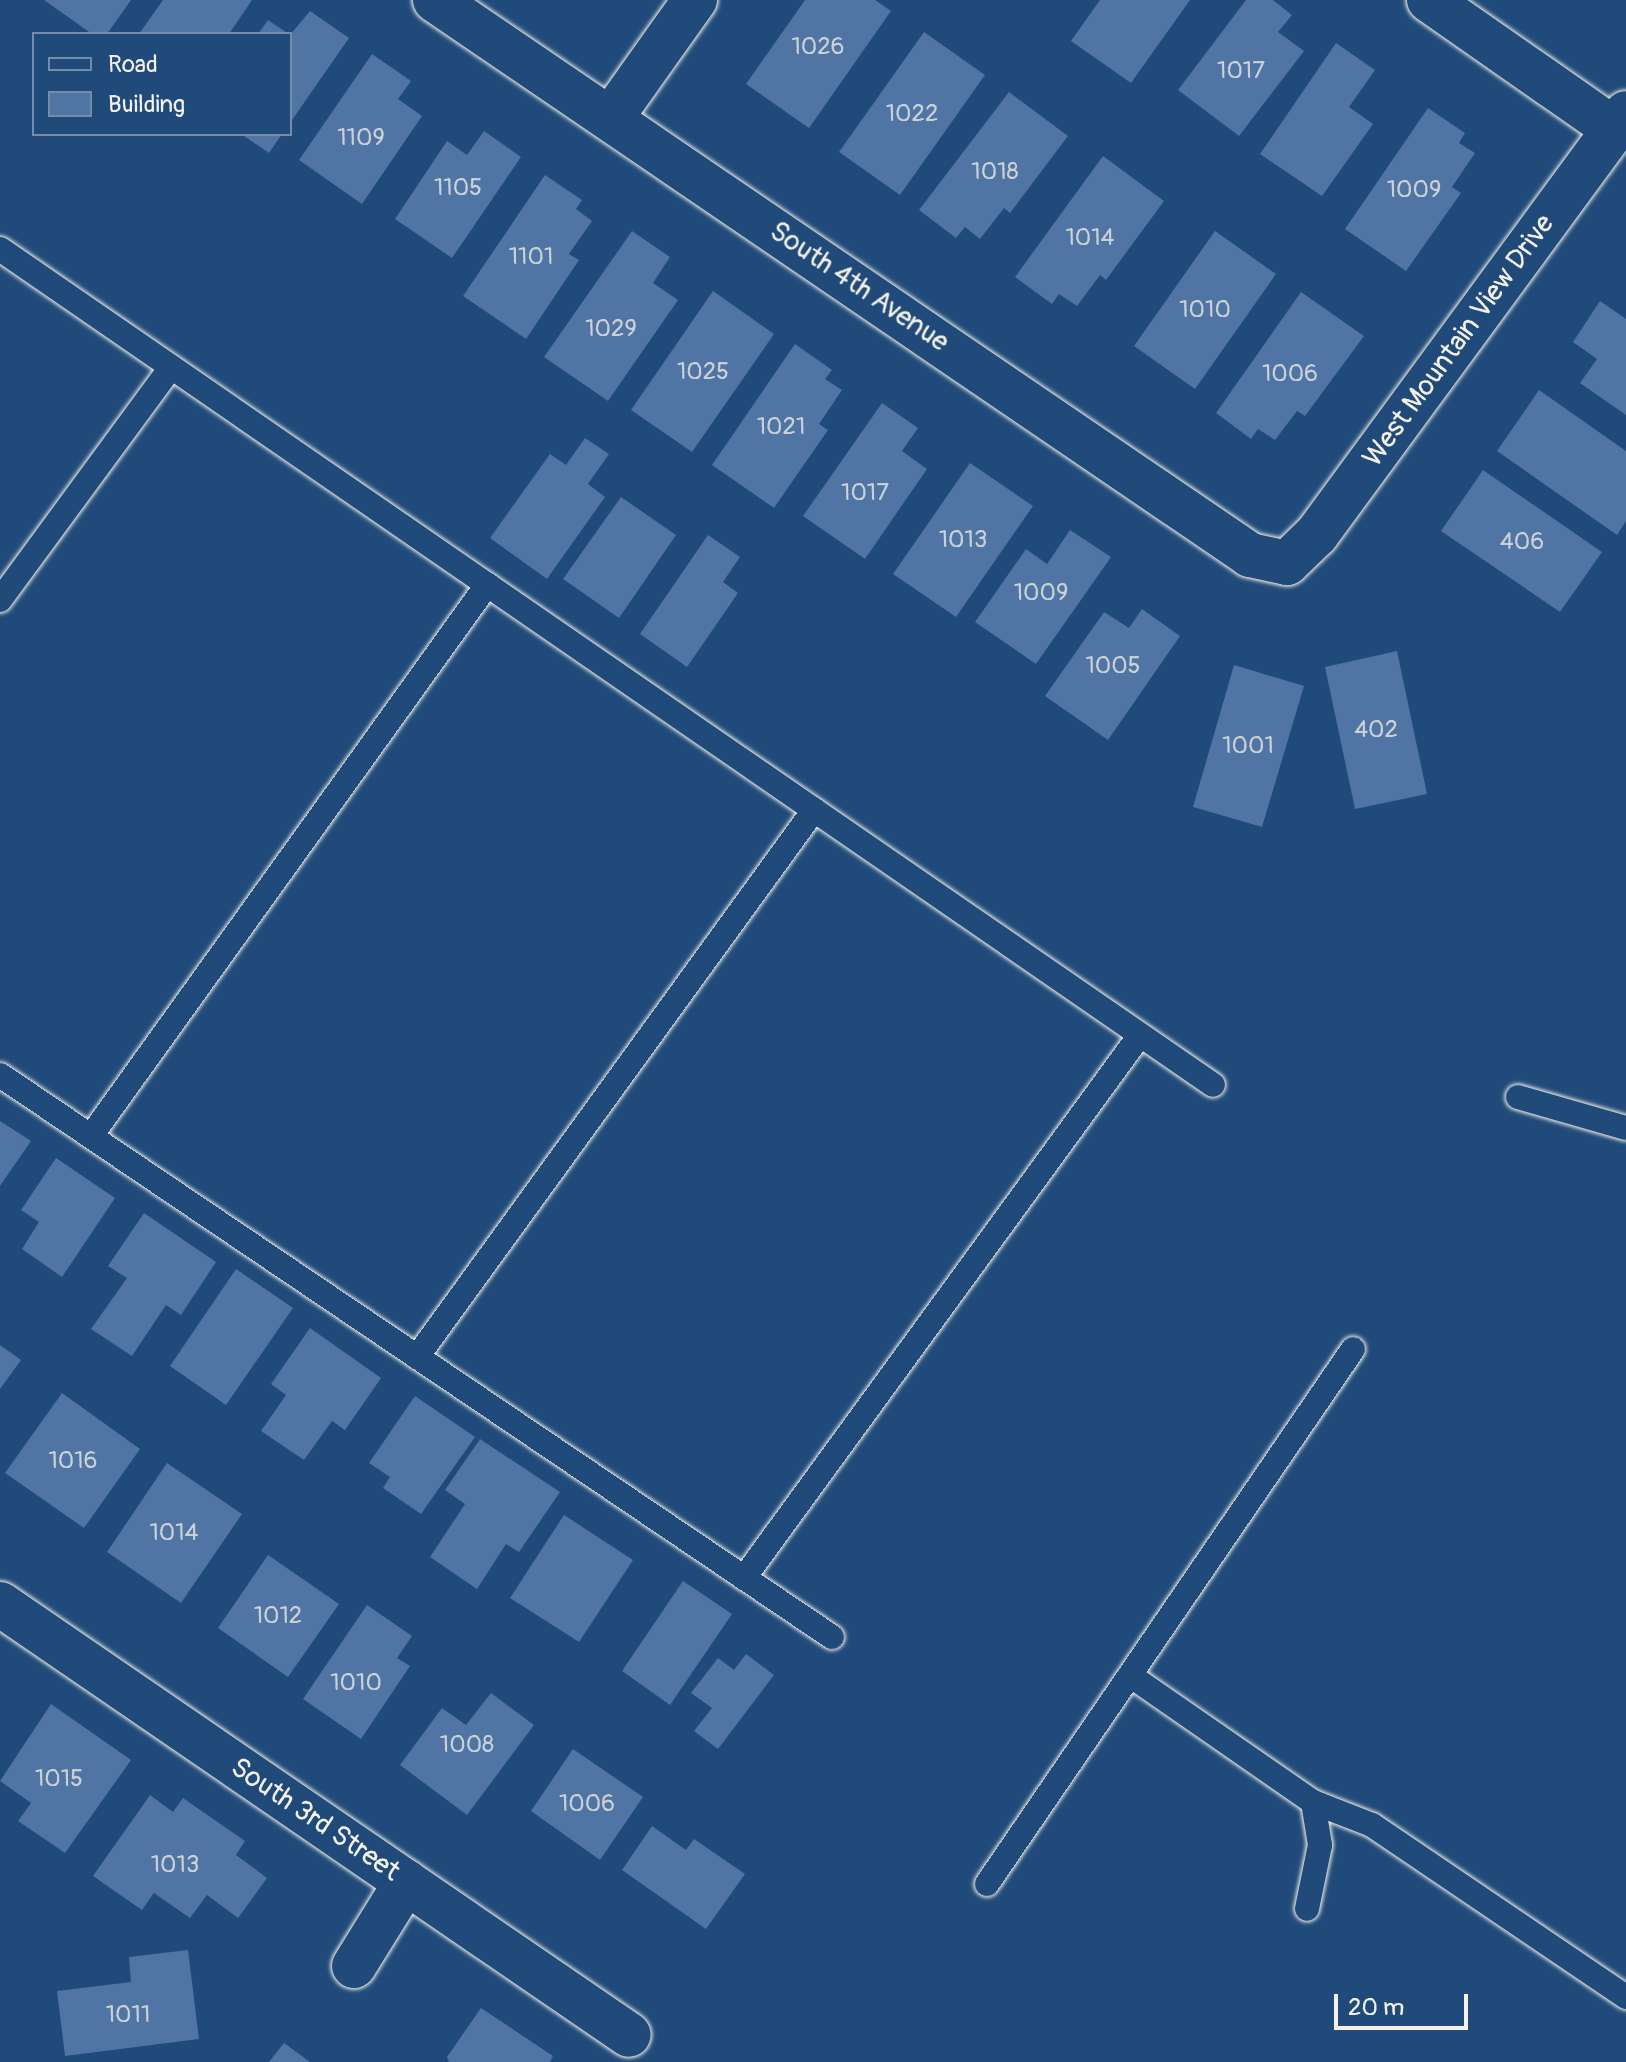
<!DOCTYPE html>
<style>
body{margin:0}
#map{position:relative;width:1626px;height:2062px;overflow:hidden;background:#1f4a7a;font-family:Pangolin,sans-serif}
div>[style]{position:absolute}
.building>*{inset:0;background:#5074a4}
.roads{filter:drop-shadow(0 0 2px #f4f1e8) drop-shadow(0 0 2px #f4f1e8)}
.lane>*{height:24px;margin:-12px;padding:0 12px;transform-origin:12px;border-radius:12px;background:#1f4a7a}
.street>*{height:44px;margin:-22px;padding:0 22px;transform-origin:22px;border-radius:22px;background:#1f4a7a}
span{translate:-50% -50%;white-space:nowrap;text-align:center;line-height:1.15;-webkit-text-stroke:6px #1f4a7a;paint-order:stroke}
.number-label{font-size:24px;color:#cbd2d7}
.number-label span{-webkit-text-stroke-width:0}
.street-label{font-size:28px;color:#f4f1e8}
.legend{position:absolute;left:32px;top:32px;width:260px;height:104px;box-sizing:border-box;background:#1f4a7a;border:2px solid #748da6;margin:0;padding:10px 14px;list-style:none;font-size:24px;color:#f4f1e8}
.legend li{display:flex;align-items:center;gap:16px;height:40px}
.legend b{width:40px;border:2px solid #748da6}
.scale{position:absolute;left:1334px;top:1994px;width:134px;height:36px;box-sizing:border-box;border:4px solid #f4f1e8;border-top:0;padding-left:10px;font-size:24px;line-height:28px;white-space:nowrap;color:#f4f1e8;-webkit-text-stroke:6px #1f4a7a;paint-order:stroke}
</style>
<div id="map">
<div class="building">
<i style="clip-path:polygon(44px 0,131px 0,107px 34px,92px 34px)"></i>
<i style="clip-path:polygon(163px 0,252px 0,229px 34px,139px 34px)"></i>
<i style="clip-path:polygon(805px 0,875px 0,891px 11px,809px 128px,746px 84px)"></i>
<i style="clip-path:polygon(1100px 0,1190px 0,1131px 83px,1071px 41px)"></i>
<i style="clip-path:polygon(1246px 0,1273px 0,1292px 15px,1278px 32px,1304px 51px,1239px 136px,1178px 90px)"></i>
<i style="clip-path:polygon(310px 11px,349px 38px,290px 123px,290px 35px)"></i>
<i style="clip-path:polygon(268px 20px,289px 34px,258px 34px)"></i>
<i style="clip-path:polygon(924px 32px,985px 75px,900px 195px,839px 152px)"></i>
<i style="clip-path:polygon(1336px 43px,1375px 70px,1349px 107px,1373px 124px,1322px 196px,1260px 154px)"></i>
<i style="clip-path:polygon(372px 54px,411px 81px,398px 99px,422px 116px,362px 204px,299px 160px)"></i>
<i style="clip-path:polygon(1009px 92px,1068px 136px,1010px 213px,1004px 208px,980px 239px,965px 227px,956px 238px,919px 210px)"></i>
<i style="clip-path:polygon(1428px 108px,1465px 133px,1459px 143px,1475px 153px,1452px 187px,1461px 193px,1406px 271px,1345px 229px)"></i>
<i style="clip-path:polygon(484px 131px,521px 157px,452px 258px,395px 219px,447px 141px,467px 155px)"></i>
<i style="clip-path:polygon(241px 134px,282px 134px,269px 153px)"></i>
<i style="clip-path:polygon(1103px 156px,1164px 201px,1106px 280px,1100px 275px,1077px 306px,1059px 294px,1052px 304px,1015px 277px)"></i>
<i style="clip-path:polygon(545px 175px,582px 200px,576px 209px,592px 221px,569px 254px,579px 260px,526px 339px,463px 296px)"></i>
<i style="clip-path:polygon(632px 231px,670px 257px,653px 283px,678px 300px,608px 401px,544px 357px)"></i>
<i style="clip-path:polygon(1215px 231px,1276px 274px,1195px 389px,1134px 346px)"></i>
<i style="clip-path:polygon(713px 291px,774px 334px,692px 452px,631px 410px)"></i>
<i style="clip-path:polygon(1301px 292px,1364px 336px,1305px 416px,1297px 411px,1275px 440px,1258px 429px,1251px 439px,1216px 413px)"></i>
<i style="clip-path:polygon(1600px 301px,1626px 319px,1626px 415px,1580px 383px,1597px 359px,1573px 342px)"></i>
<i style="clip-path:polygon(795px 344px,832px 370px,825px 379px,842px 390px,819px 424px,828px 430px,774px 508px,712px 465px)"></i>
<i style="clip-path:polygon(1539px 390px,1626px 451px,1626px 521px,1617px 535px,1497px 451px)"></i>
<i style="clip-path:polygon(882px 403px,918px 428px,902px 451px,927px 469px,865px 559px,803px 516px)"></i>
<i style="clip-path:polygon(585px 438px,609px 454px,588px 484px,605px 497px,547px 579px,490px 538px,550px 454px,566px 465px)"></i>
<i style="clip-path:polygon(970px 463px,1033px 506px,956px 617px,893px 574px)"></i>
<i style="clip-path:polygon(1483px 470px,1602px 552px,1560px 612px,1441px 531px)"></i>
<i style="clip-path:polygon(621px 497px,676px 535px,619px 618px,563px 579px)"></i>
<i style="clip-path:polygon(1070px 530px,1111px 557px,1036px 664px,975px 622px,1026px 549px,1047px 564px)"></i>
<i style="clip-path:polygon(708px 535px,740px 557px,723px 582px,738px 593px,687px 667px,640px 634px)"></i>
<i style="clip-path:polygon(1142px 609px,1180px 636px,1108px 740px,1045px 696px,1104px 612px,1129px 628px)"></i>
<i style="clip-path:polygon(1397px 651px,1427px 794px,1355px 809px,1325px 667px)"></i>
<i style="clip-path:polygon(1234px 665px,1304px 686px,1262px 827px,1193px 807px)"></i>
<i style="clip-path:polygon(0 1121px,31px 1141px,0 1186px)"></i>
<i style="clip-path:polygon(56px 1158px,115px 1198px,62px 1277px,22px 1249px,39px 1222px,21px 1210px)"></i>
<i style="clip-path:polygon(144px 1213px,216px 1262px,181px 1315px,166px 1305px,132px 1356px,91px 1329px,127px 1278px,108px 1266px)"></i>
<i style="clip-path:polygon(236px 1269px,293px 1308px,226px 1405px,170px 1366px)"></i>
<i style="clip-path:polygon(310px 1328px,381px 1378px,345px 1430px,332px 1421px,304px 1460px,261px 1431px,286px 1395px,271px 1384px)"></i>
<i style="clip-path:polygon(0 1345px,21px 1360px,0 1389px)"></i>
<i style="clip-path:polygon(62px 1393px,140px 1449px,84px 1528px,5px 1473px)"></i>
<i style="clip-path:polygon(415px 1396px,475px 1437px,421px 1514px,383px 1488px,390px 1477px,369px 1463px)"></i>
<i style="clip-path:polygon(480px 1439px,560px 1492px,519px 1552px,506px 1544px,477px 1589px,430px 1557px,465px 1504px,445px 1490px)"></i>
<i style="clip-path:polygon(167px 1463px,242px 1514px,181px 1603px,107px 1552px)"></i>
<i style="clip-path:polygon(564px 1515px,633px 1560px,579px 1642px,510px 1598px)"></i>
<i style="clip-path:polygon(268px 1555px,339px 1604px,288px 1677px,218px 1628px)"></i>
<i style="clip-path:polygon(683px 1581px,732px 1614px,670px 1705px,622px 1671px)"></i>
<i style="clip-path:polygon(367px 1605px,412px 1636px,397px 1658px,410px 1666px,361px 1739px,303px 1699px)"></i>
<i style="clip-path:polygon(746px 1654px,774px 1675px,718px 1749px,694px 1731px,712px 1708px,691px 1693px,718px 1658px,734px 1670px)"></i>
<i style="clip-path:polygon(491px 1693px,534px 1725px,467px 1815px,400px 1765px,442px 1708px,466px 1725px)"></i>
<i style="clip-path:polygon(51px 1704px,131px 1760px,65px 1853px,18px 1821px,31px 1803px,0 1781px)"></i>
<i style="clip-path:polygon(573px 1749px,643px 1797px,600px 1860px,531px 1811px)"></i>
<i style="clip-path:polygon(150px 1795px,173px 1812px,183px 1798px,245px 1841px,236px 1855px,267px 1878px,238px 1918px,207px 1895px,190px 1918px,154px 1893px,142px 1910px,93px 1876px)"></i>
<i style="clip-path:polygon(652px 1826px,686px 1850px,694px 1839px,745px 1874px,706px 1929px,622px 1870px)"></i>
<i style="clip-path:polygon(188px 1950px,199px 2039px,65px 2056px,57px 1991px,131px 1982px,129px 1957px)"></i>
<i style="clip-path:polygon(481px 2008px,553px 2056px,550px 2062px,449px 2062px,447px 2057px)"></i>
<i style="clip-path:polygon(284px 2043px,310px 2062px,269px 2062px)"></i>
</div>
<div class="roads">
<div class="lane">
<i style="left:0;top:249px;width:1473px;rotate:34.57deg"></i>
<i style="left:0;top:600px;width:289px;rotate:-53.7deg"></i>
<i style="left:0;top:1075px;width:1004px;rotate:34.04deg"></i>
<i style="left:1518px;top:1097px;width:112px;rotate:16deg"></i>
<i style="left:91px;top:1136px;width:679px;rotate:-54.3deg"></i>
<i style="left:417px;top:1357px;width:676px;rotate:-54.03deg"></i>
<i style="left:744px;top:1578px;width:672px;rotate:-53.9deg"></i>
<i style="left:1131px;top:1676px;width:221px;rotate:34.7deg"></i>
<i style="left:1313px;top:1802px;width:44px;rotate:80.8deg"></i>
<i style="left:1320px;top:1845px;width:65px;rotate:101.5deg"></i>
<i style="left:1313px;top:1802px;width:63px;rotate:21.3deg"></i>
<i style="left:1372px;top:1825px;width:307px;rotate:34.1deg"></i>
<i style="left:987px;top:1884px;width:648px;rotate:-55.62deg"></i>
</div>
<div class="street">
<i style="left:435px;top:0;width:986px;rotate:34.25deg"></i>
<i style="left:1250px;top:555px;width:38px;rotate:12deg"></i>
<i style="left:1287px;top:563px;width:42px;rotate:-44deg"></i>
<i style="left:1317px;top:534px;width:522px;rotate:-53.72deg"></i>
<i style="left:1429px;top:0;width:226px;rotate:34.9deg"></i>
<i style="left:611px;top:118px;width:145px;rotate:-54.6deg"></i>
<i style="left:0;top:1604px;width:762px;rotate:34.42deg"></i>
<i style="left:354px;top:1966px;width:99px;rotate:-58.2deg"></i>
</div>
</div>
<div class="number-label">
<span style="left:818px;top:47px">1026</span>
<span style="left:1241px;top:71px">1017</span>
<span style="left:912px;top:114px">1022</span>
<span style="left:361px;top:138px">1109</span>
<span style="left:995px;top:172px">1018</span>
<span style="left:458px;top:188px">1105</span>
<span style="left:1414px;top:190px">1009</span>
<span style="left:1090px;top:238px">1014</span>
<span style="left:531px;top:257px">1101</span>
<span style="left:1205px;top:310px">1010</span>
<span style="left:611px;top:329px">1029</span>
<span style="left:703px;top:372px">1025</span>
<span style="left:1290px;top:374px">1006</span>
<span style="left:781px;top:427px">1021</span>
<span style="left:865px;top:493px">1017</span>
<span style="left:963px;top:540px">1013</span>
<span style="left:1522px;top:542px">406</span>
<span style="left:1041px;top:593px">1009</span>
<span style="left:1113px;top:666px">1005</span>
<span style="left:1376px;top:730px">402</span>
<span style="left:1248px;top:746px">1001</span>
<span style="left:73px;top:1461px">1016</span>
<span style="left:174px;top:1533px">1014</span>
<span style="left:278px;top:1616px">1012</span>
<span style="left:356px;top:1683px">1010</span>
<span style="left:467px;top:1745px">1008</span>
<span style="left:59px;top:1779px">1015</span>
<span style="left:587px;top:1804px">1006</span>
<span style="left:175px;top:1865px">1013</span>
<span style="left:128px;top:2015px">1011</span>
</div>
<div class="street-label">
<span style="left:859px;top:287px;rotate:34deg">South 4th Avenue</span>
<span style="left:1459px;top:341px;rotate:-54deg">West Mountain View Drive</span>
<span style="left:315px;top:1820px;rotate:34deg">South 3rd Street</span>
</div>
<ul class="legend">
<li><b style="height:10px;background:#1f4a7a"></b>Road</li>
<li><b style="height:22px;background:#5074a4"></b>Building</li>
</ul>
<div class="scale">20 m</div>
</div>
